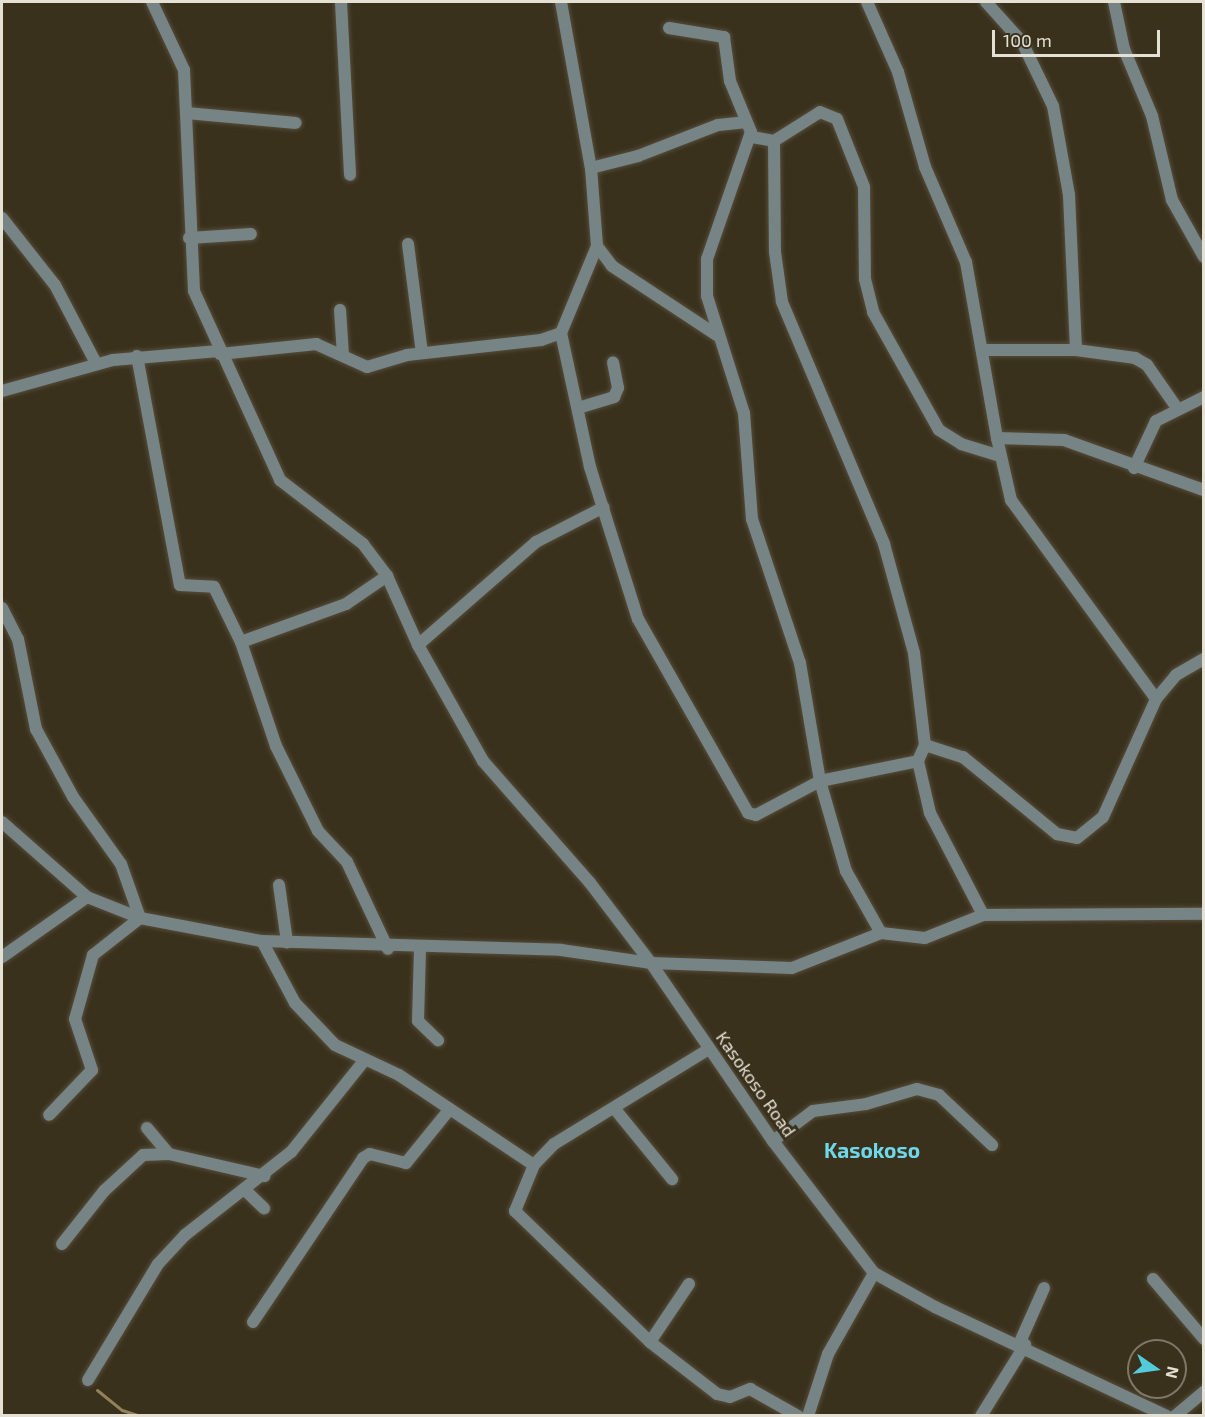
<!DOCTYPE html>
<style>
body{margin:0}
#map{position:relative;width:1205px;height:1417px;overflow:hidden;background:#3a311d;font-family:"Exo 2",sans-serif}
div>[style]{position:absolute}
.stream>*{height:3px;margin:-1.5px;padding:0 1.5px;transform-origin:1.5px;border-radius:1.5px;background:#928159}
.roads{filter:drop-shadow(0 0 2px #554d3a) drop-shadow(0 0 2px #554d3a)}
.minor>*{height:12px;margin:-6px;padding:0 6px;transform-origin:6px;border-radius:6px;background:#778486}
span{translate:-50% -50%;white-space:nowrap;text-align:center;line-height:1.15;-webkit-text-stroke:6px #3a311d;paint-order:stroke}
.street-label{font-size:18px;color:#e5e0d4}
.quarter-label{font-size:21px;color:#6ed8e8;font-weight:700}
.frame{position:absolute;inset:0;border:3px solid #e5e0d4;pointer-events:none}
.north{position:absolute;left:1127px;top:1339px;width:60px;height:60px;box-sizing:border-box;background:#3a311d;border:2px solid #7e7766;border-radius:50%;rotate:103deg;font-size:16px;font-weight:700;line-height:24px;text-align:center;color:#e5e0d4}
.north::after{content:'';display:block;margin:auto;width:21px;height:27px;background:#53cbdb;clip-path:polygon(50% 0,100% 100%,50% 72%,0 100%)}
.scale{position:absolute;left:992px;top:30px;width:168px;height:27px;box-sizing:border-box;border:3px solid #e5e0d4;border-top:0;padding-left:8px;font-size:18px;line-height:21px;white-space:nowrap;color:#e5e0d4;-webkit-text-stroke:4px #3a311d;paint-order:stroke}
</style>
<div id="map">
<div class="stream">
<i style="left:97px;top:1390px;width:32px;rotate:39deg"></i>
<i style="left:122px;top:1410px;width:19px;rotate:18deg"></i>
</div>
<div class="roads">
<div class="minor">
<i style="left:152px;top:2px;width:75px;rotate:64.8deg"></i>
<i style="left:184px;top:70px;width:221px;rotate:87.4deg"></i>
<i style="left:194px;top:291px;width:208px;rotate:65.5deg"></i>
<i style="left:280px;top:480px;width:105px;rotate:37.6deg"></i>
<i style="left:363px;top:544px;width:40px;rotate:53deg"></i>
<i style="left:387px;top:576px;width:76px;rotate:65.8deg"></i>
<i style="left:418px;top:645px;width:133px;rotate:60.7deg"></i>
<i style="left:483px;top:761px;width:162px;rotate:48.7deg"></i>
<i style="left:590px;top:883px;width:101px;rotate:52.7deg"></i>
<i style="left:651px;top:963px;width:141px;rotate:2deg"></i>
<i style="left:792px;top:968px;width:96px;rotate:-21.5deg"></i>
<i style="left:881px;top:933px;width:44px;rotate:6.5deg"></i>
<i style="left:925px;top:938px;width:62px;rotate:-21.6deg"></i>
<i style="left:983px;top:915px;width:221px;rotate:-0.3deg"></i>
<i style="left:341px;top:2px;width:173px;rotate:87deg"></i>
<i style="left:561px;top:2px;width:169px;rotate:79.8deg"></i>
<i style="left:591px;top:168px;width:78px;rotate:85.6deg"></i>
<i style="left:597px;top:246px;width:25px;rotate:53deg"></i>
<i style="left:612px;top:266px;width:127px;rotate:33.4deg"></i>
<i style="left:867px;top:2px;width:77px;rotate:66.1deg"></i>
<i style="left:898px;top:72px;width:99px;rotate:74.1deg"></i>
<i style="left:925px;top:167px;width:103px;rotate:66.7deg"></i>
<i style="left:966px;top:262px;width:179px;rotate:80deg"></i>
<i style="left:997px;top:438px;width:67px;rotate:1.7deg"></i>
<i style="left:1064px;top:440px;width:149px;rotate:19.7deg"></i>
<i style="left:986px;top:2px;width:54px;rotate:48deg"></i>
<i style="left:1022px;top:42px;width:71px;rotate:64.2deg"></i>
<i style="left:1053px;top:106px;width:90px;rotate:79.8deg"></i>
<i style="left:1069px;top:195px;width:155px;rotate:87.4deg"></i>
<i style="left:1114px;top:2px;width:48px;rotate:78deg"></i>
<i style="left:1124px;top:49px;width:73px;rotate:67.3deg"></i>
<i style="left:1152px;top:116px;width:86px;rotate:76.6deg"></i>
<i style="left:1172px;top:200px;width:65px;rotate:60.7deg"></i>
<i style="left:669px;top:28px;width:56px;rotate:9.3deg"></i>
<i style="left:724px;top:37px;width:44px;rotate:82.2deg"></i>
<i style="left:730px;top:81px;width:55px;rotate:67.6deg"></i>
<i style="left:751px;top:132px;width:134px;rotate:109.1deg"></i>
<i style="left:707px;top:259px;width:37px;rotate:90deg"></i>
<i style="left:707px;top:296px;width:123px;rotate:72.5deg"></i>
<i style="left:744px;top:413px;width:106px;rotate:85.7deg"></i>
<i style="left:752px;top:519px;width:152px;rotate:71.6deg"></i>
<i style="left:800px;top:663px;width:120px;rotate:80.4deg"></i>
<i style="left:820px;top:781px;width:94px;rotate:73.9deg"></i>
<i style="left:846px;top:871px;width:71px;rotate:60.6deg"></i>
<i style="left:187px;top:113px;width:109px;rotate:5.2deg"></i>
<i style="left:752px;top:137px;width:22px;rotate:10deg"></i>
<i style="left:774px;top:141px;width:54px;rotate:-32.2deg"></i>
<i style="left:820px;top:112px;width:18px;rotate:22deg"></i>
<i style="left:837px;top:119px;width:73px;rotate:68.3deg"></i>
<i style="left:864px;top:187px;width:92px;rotate:89.4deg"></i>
<i style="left:865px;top:279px;width:34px;rotate:76deg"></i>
<i style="left:873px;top:312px;width:135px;rotate:60.8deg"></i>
<i style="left:939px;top:430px;width:26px;rotate:32deg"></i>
<i style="left:961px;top:444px;width:41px;rotate:17.1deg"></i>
<i style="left:774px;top:141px;width:111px;rotate:89.5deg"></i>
<i style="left:775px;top:252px;width:50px;rotate:82deg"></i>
<i style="left:782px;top:302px;width:263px;rotate:67.1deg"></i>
<i style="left:884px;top:544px;width:113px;rotate:74.6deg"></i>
<i style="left:914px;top:653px;width:93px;rotate:83.2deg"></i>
<i style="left:925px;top:745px;width:17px;rotate:114deg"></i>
<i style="left:918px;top:761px;width:53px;rotate:77deg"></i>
<i style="left:930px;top:813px;width:115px;rotate:62.5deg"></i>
<i style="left:591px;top:168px;width:49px;rotate:-14.3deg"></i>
<i style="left:638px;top:156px;width:86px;rotate:-21.2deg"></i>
<i style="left:718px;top:125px;width:27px;rotate:-6deg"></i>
<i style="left:2px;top:218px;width:85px;rotate:51.7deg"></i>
<i style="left:55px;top:285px;width:88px;rotate:62.3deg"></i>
<i style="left:189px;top:238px;width:62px;rotate:-3.7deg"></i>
<i style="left:408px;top:244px;width:110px;rotate:82.7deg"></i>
<i style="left:340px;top:310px;width:45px;rotate:86.2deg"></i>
<i style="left:561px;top:333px;width:137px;rotate:77.8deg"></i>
<i style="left:590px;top:467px;width:159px;rotate:72.5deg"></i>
<i style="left:638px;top:619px;width:223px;rotate:60.4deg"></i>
<i style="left:748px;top:813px;width:8px;rotate:14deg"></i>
<i style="left:756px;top:815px;width:72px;rotate:-28deg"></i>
<i style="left:820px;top:781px;width:100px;rotate:-11.5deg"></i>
<i style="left:985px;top:350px;width:91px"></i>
<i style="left:1076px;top:350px;width:60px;rotate:7.7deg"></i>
<i style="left:1135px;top:358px;width:14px;rotate:30deg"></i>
<i style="left:1147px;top:365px;width:52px;rotate:55.1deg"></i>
<i style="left:220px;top:354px;width:97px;rotate:-5.9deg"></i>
<i style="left:316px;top:344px;width:56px;rotate:24.3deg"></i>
<i style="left:367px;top:367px;width:42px;rotate:-16.7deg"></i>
<i style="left:407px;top:355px;width:135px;rotate:-6.4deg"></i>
<i style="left:541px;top:340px;width:21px;rotate:-19deg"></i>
<i style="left:561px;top:333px;width:94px;rotate:-67.5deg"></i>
<i style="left:137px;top:356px;width:233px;rotate:79.4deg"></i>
<i style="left:180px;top:585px;width:34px;rotate:3deg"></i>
<i style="left:214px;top:587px;width:61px;rotate:63.9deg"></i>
<i style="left:241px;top:642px;width:112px;rotate:-19.9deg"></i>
<i style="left:346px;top:604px;width:50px;rotate:-34.3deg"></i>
<i style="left:2px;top:391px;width:115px;rotate:-15.6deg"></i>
<i style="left:113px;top:360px;width:106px;rotate:-4.9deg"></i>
<i style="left:578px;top:408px;width:38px;rotate:-17deg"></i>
<i style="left:614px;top:397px;width:10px;rotate:-66deg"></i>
<i style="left:618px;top:388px;width:26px;rotate:-101deg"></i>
<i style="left:997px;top:438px;width:64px;rotate:77.3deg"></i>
<i style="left:1011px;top:500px;width:246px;rotate:53.9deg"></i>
<i style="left:1134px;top:468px;width:52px;rotate:-64.9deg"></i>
<i style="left:1156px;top:421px;width:54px;rotate:-26.6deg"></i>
<i style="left:2px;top:608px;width:35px;rotate:63deg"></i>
<i style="left:18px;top:639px;width:92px;rotate:78.7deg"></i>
<i style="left:36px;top:729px;width:77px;rotate:61.4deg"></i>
<i style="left:73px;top:797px;width:82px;rotate:54.4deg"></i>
<i style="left:121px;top:864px;width:57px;rotate:70.6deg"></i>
<i style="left:140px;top:918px;width:60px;rotate:141.8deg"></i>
<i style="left:93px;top:955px;width:66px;rotate:105.7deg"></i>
<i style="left:75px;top:1019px;width:54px;rotate:71.6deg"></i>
<i style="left:92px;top:1070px;width:62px;rotate:133.7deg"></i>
<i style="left:241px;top:642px;width:110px;rotate:71.4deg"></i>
<i style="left:276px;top:746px;width:95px;rotate:63.7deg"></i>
<i style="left:318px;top:831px;width:42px;rotate:46.9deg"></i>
<i style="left:347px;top:862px;width:96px;rotate:64.8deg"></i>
<i style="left:418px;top:645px;width:157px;rotate:-41.1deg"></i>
<i style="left:536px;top:542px;width:76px;rotate:-27.2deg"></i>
<i style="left:925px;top:745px;width:40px;rotate:18deg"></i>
<i style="left:963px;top:757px;width:122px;rotate:39.3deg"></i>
<i style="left:1057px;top:834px;width:20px;rotate:11deg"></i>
<i style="left:1077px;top:838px;width:33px;rotate:-39deg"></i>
<i style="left:1103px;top:817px;width:129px;rotate:-65.8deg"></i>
<i style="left:1156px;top:699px;width:31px;rotate:-50deg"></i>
<i style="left:1176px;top:675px;width:32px;rotate:-30deg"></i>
<i style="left:2px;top:822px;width:113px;rotate:41.4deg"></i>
<i style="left:87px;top:897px;width:57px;rotate:21.6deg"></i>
<i style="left:140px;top:918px;width:124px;rotate:10.7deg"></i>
<i style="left:262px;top:941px;width:299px;rotate:1.7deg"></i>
<i style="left:561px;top:950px;width:91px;rotate:8.2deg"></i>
<i style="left:651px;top:963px;width:216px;rotate:55.6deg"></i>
<i style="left:773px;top:1141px;width:166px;rotate:52.6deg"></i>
<i style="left:874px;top:1273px;width:70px;rotate:29.1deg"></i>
<i style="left:935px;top:1307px;width:256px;rotate:25.2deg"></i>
<i style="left:279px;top:885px;width:58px;rotate:82deg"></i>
<i style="left:262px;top:941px;width:70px;rotate:62deg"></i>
<i style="left:295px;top:1003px;width:58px;rotate:46.4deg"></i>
<i style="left:335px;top:1045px;width:71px;rotate:25.1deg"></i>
<i style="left:399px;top:1075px;width:162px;rotate:33.7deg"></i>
<i style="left:420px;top:949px;width:72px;rotate:91.6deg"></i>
<i style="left:418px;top:1021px;width:28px;rotate:44deg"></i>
<i style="left:2px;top:957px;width:104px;rotate:-35.2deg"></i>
<i style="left:709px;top:1049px;width:182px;rotate:148.5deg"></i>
<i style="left:554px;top:1144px;width:29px;rotate:134deg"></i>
<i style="left:534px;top:1165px;width:50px;rotate:112.4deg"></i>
<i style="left:515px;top:1211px;width:188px;rotate:44.1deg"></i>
<i style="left:650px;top:1342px;width:85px;rotate:37.8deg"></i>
<i style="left:717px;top:1394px;width:13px;rotate:13deg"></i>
<i style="left:730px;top:1397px;width:22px;rotate:-22deg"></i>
<i style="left:750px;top:1389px;width:55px;rotate:29.4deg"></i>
<i style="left:614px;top:1108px;width:92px;rotate:50.8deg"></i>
<i style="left:147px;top:1128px;width:34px;rotate:50deg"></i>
<i style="left:773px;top:1141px;width:50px;rotate:-36.9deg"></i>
<i style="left:813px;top:1111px;width:53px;rotate:-7.5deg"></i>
<i style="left:866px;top:1104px;width:53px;rotate:-16.4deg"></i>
<i style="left:917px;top:1089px;width:23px;rotate:15deg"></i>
<i style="left:939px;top:1095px;width:73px;rotate:43.3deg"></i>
<i style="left:244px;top:1189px;width:28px;rotate:44deg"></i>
<i style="left:62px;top:1244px;width:68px;rotate:-51.6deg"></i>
<i style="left:104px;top:1191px;width:53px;rotate:-42.7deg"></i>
<i style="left:143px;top:1155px;width:26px;rotate:-2deg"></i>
<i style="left:169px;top:1154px;width:98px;rotate:13deg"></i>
<i style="left:1153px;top:1279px;width:79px;rotate:49.6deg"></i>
<i style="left:253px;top:1322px;width:197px;rotate:-56.1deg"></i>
<i style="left:363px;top:1158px;width:8px;rotate:-30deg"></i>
<i style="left:370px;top:1154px;width:37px;rotate:14deg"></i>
<i style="left:406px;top:1163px;width:68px;rotate:-50.9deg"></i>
<i style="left:650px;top:1342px;width:70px;rotate:-56.1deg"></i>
<i style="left:1020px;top:1342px;width:59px;rotate:-66deg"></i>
<i style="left:88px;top:1380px;width:135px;rotate:-58.9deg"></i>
<i style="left:158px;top:1264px;width:40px;rotate:-47deg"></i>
<i style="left:185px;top:1235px;width:135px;rotate:-38.1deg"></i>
<i style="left:291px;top:1152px;width:117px;rotate:-51.3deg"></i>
<i style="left:808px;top:1416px;width:65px;rotate:-72.1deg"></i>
<i style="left:828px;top:1354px;width:93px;rotate:-60.4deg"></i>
<i style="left:981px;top:1416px;width:84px;rotate:-58.2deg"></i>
<i style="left:1175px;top:1416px;width:38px;rotate:-40deg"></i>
</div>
</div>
<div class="street-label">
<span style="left:756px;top:1084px;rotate:55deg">Kasokoso Road</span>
</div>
<div class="quarter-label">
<span style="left:872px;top:1150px">Kasokoso</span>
</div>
<div class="frame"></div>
<div class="north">N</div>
<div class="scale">100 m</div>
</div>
